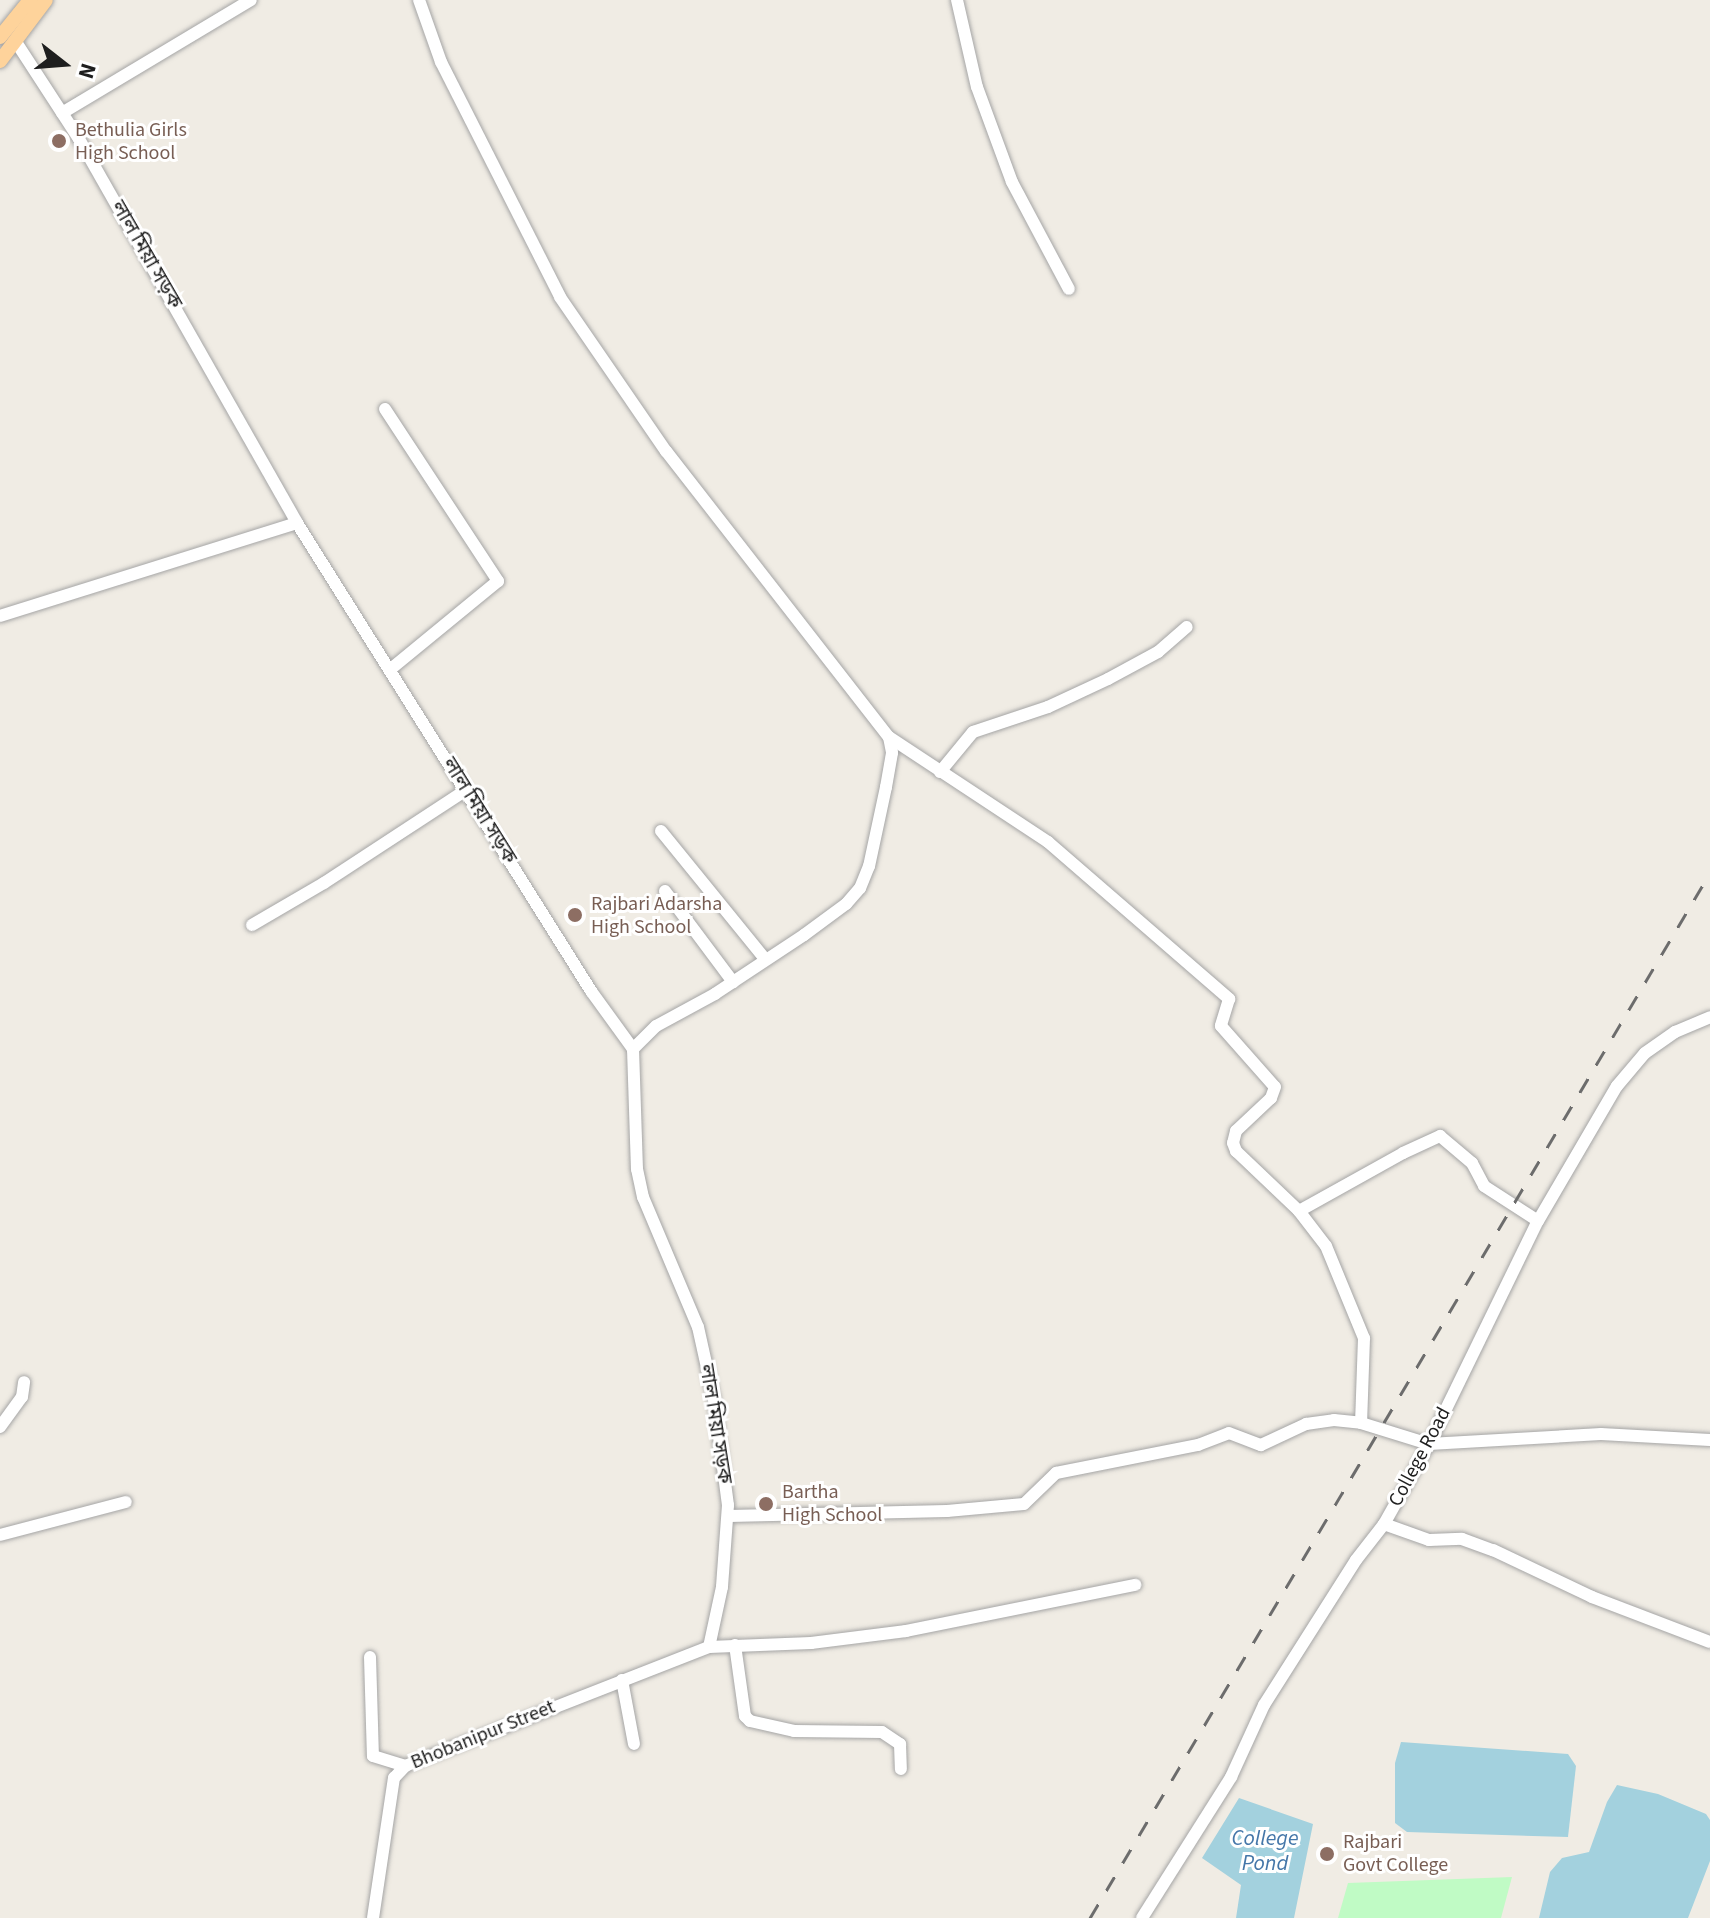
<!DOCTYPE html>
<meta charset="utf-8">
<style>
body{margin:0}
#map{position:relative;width:1710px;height:1918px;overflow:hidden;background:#f0ece4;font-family:"Source Sans 3","Noto Sans Bengali",sans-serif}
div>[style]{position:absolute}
.park>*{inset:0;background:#c0fbc5}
.water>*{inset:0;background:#a3d1de}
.roads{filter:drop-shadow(0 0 2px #a5a5a5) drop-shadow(0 0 2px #a5a5a5)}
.minor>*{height:12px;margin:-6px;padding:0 6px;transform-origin:6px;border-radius:6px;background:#fff}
.major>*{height:14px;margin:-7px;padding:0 7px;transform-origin:7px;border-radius:7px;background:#fed39b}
.rail>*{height:3px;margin-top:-1.5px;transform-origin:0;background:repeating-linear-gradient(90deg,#6c6c6c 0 16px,transparent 0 32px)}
.dots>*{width:22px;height:22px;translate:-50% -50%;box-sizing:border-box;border:4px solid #fff;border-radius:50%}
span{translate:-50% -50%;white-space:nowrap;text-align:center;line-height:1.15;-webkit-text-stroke:6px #fff;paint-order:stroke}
.education-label{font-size:20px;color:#785e54}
.left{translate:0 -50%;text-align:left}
.street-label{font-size:20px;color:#1e1e1e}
.water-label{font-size:22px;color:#4577a9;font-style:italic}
.north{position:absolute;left:24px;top:24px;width:80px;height:80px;-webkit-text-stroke:6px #fff;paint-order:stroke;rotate:107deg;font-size:22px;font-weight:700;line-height:32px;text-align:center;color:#1e1e1e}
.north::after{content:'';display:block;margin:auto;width:28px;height:36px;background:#1e1e1e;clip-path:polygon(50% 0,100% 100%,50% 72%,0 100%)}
</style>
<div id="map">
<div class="park">
<i style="clip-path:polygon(1512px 1877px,1501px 1918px,1338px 1918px,1348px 1883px)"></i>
</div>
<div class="water">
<i style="clip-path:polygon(1401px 1742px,1568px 1754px,1576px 1766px,1568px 1837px,1407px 1832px,1395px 1823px,1395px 1763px)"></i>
<i style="clip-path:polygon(1617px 1785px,1658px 1794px,1706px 1814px,1710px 1820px,1710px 1861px,1688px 1918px,1539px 1918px,1550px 1872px,1562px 1858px,1589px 1852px,1607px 1802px)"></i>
<i style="clip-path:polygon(1239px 1798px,1313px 1824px,1294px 1918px,1236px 1918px,1241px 1885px,1202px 1858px)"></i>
</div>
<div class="roads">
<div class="minor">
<i style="left:419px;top:0;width:66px;rotate:70.5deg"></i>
<i style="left:441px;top:62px;width:263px;rotate:63.1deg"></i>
<i style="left:560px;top:297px;width:187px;rotate:55.5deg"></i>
<i style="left:666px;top:451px;width:363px;rotate:52.1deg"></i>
<i style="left:889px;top:737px;width:16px;rotate:79deg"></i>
<i style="left:892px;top:753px;width:35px;rotate:100deg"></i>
<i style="left:886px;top:787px;width:81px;rotate:102.1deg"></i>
<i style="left:869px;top:866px;width:24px;rotate:112deg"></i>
<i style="left:860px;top:888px;width:21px;rotate:131deg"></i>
<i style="left:846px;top:904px;width:52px;rotate:143.6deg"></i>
<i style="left:804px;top:935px;width:107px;rotate:146.5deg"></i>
<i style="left:715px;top:994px;width:67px;rotate:151.5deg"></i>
<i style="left:656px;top:1026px;width:33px;rotate:135deg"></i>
<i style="left:957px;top:0;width:89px;rotate:77.1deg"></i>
<i style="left:977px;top:87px;width:101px;rotate:69.8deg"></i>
<i style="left:1012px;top:182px;width:121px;rotate:62deg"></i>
<i style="left:16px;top:42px;width:116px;rotate:57deg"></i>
<i style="left:79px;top:139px;width:442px;rotate:60.4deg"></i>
<i style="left:297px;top:523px;width:553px;rotate:57.86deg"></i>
<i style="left:591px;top:991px;width:72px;rotate:54.1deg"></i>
<i style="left:633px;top:1049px;width:120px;rotate:88.1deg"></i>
<i style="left:637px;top:1169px;width:29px;rotate:78deg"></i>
<i style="left:643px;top:1197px;width:141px;rotate:67.1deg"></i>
<i style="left:698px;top:1327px;width:74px;rotate:77.5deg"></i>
<i style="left:714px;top:1399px;width:107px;rotate:82.5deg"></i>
<i style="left:728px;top:1505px;width:82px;rotate:94.2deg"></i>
<i style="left:722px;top:1587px;width:61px;rotate:102.2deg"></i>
<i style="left:62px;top:113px;width:220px;rotate:-30.9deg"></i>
<i style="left:385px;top:409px;width:206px;rotate:56.7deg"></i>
<i style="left:498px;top:581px;width:139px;rotate:140.6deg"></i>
<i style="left:0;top:616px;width:311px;rotate:-17.4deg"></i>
<i style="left:889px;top:737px;width:191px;rotate:33.4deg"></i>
<i style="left:1048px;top:842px;width:240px;rotate:40.9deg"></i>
<i style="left:1229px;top:999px;width:28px;rotate:107deg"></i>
<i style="left:1221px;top:1026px;width:81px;rotate:48.5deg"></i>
<i style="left:1275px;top:1087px;width:12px;rotate:110deg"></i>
<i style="left:1271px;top:1098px;width:48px;rotate:136.7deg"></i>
<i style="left:1236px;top:1131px;width:12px;rotate:104deg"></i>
<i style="left:1233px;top:1143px;width:9px;rotate:69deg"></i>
<i style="left:1236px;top:1151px;width:87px;rotate:43.6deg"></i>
<i style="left:1299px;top:1211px;width:44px;rotate:52.4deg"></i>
<i style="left:1326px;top:1246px;width:100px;rotate:67.6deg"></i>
<i style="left:1364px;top:1338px;width:85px;rotate:92deg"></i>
<i style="left:940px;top:772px;width:52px;rotate:-50.5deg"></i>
<i style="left:973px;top:732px;width:79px;rotate:-18.4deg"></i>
<i style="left:1048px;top:707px;width:66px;rotate:-25deg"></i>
<i style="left:1108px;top:679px;width:57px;rotate:-28.4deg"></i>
<i style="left:1158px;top:652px;width:38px;rotate:-41deg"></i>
<i style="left:661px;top:831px;width:165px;rotate:50.9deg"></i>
<i style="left:665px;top:891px;width:114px;rotate:53.2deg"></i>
<i style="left:252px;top:925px;width:83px;rotate:-30.3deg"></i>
<i style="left:324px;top:883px;width:170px;rotate:-33.2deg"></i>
<i style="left:1299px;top:1211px;width:119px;rotate:-29.1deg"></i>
<i style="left:1403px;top:1153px;width:41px;rotate:-24.7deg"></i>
<i style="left:1440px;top:1136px;width:42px;rotate:40.2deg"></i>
<i style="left:1472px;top:1163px;width:26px;rotate:62deg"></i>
<i style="left:1484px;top:1186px;width:64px;rotate:32.9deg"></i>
<i style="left:0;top:1427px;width:37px;rotate:-54deg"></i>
<i style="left:22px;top:1397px;width:15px;rotate:-82deg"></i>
<i style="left:729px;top:1516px;width:218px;rotate:-1.3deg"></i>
<i style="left:947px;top:1511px;width:77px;rotate:-5.2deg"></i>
<i style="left:1024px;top:1504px;width:45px;rotate:-44.1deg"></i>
<i style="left:1056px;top:1473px;width:145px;rotate:-11.2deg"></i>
<i style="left:1198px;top:1445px;width:33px;rotate:-21deg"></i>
<i style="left:1229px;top:1433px;width:34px;rotate:21deg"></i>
<i style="left:1261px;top:1445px;width:50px;rotate:-25deg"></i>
<i style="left:1306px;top:1424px;width:28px;rotate:-8deg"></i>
<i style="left:1334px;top:1420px;width:27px;rotate:6deg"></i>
<i style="left:1361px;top:1423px;width:71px;rotate:17.2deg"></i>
<i style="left:1429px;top:1444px;width:172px;rotate:-3.3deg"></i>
<i style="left:1601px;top:1434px;width:109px;rotate:3.2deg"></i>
<i style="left:1384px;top:1524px;width:48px;rotate:19.6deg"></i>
<i style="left:1429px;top:1540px;width:33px;rotate:-2deg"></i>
<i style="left:1462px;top:1539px;width:33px;rotate:20deg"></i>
<i style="left:1493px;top:1550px;width:110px;rotate:25.4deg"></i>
<i style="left:1592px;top:1597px;width:126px;rotate:20.9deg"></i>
<i style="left:0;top:1535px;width:130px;rotate:-14.7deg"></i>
<i style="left:735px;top:1645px;width:72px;rotate:82deg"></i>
<i style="left:745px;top:1716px;width:7px;rotate:45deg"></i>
<i style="left:750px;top:1721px;width:45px;rotate:12.8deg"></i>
<i style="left:794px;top:1731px;width:88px;rotate:0.7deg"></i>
<i style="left:882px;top:1732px;width:22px;rotate:34deg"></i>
<i style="left:900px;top:1744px;width:25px;rotate:88deg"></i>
<i style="left:370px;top:1657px;width:99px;rotate:88.3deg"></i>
<i style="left:373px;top:1756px;width:34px;rotate:17deg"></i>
<i style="left:622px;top:1680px;width:65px;rotate:79.4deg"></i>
<i style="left:373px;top:1918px;width:142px;rotate:-81.5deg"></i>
<i style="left:394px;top:1778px;width:16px;rotate:-47deg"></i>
<i style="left:405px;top:1766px;width:326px;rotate:-21.4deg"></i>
<i style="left:709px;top:1647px;width:102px;rotate:-2.2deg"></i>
<i style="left:811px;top:1643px;width:96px;rotate:-7.2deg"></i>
<i style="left:906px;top:1631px;width:234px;rotate:-11.4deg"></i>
<i style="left:1142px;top:1918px;width:167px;rotate:-57.7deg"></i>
<i style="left:1231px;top:1777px;width:79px;rotate:-65.4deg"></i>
<i style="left:1264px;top:1705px;width:172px;rotate:-57.6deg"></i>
<i style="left:1356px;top:1560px;width:46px;rotate:-52.1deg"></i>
<i style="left:1384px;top:1524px;width:92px;rotate:-60.6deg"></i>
<i style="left:1429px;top:1444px;width:248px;rotate:-64deg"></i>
<i style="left:1538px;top:1221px;width:156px;rotate:-59.7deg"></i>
<i style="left:1617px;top:1086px;width:43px;rotate:-49.7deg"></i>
<i style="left:1645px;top:1053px;width:37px;rotate:-35deg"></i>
<i style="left:1675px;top:1032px;width:38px;rotate:-23deg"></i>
</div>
<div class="major">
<i style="left:0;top:37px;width:48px;rotate:-51deg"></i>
<i style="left:0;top:61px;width:76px;rotate:-53deg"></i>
</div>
</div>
<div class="rail">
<i style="left:1090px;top:1918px;width:1215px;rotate:-59.32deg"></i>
</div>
<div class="dots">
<i style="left:59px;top:141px;background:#8d6e63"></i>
<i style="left:575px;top:915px;background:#8d6e63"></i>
<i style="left:766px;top:1504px;background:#8d6e63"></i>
<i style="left:1327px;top:1854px;background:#8d6e63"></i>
</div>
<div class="education-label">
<span class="left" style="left:75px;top:142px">Bethulia Girls<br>High School</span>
<span class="left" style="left:591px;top:916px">Rajbari Adarsha<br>High School</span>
<span class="left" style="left:782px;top:1504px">Bartha<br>High School</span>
<span class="left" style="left:1343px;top:1854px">Rajbari<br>Govt College</span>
</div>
<div class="street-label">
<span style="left:146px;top:255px;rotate:60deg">লাল মিয়া সড়ক</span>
<span style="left:479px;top:811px;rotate:58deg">লাল মিয়া সড়ক</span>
<span style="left:715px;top:1424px;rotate:81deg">লাল মিয়া সড়ক</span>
<span style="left:1420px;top:1457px;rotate:-62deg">College Road</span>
<span style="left:483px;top:1735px;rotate:-22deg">Bhobanipur Street</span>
</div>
<div class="water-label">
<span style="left:1265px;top:1851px">College<br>Pond</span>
</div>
<div class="north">N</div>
</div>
